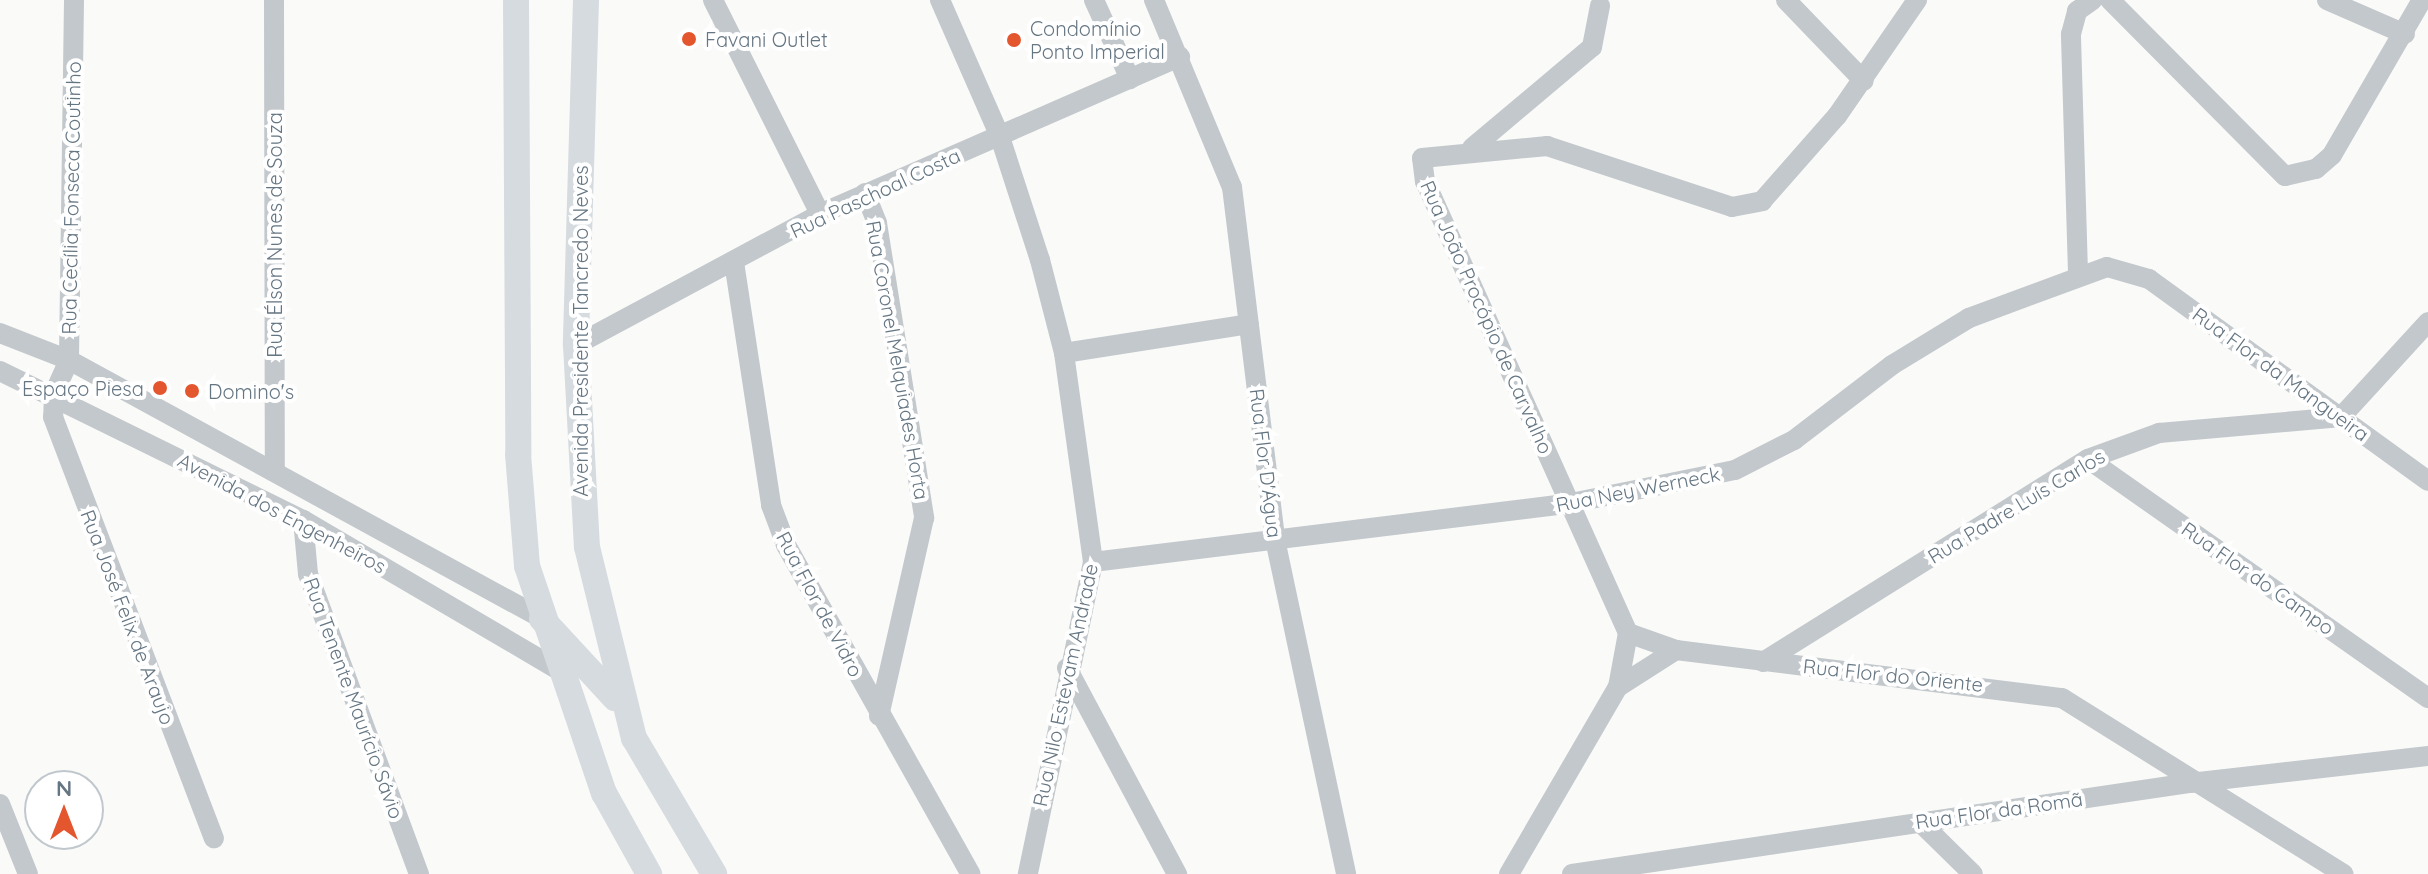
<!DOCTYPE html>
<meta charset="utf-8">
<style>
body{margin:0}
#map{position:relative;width:2428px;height:874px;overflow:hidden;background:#fafaf8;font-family:Quicksand,sans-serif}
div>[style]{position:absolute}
.minor>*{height:20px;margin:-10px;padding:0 10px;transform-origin:10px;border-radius:10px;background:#c3c8cc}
.major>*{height:26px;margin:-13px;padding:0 13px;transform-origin:13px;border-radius:13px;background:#d6dbdf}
.dots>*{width:22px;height:22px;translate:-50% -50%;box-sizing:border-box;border:4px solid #fff;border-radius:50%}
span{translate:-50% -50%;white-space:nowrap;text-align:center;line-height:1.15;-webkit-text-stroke:8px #fff;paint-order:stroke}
.poi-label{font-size:20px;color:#657683}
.left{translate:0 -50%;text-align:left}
.right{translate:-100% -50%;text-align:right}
.street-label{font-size:20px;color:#657683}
.north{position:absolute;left:24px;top:770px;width:80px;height:80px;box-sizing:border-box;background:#fff;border:2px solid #c1c8cd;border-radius:50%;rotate:0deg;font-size:22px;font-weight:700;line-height:32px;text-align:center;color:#657683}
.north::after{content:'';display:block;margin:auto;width:28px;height:36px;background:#e4572e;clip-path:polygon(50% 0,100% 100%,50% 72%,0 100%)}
</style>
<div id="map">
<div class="minor">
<i style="left:74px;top:0;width:360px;rotate:90.8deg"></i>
<i style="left:69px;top:360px;width:36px;rotate:114deg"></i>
<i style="left:54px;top:393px;width:24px;rotate:92deg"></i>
<i style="left:53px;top:417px;width:451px;rotate:69.1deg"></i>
<i style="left:274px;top:0;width:469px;rotate:89.9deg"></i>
<i style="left:713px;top:0;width:239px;rotate:63.4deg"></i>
<i style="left:940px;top:0;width:150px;rotate:66.3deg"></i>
<i style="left:1000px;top:137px;width:129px;rotate:72deg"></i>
<i style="left:1040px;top:260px;width:96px;rotate:75.5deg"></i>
<i style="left:1064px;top:353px;width:211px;rotate:82.1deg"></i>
<i style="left:1093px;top:562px;width:319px;rotate:101.8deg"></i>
<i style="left:1094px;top:0;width:87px;rotate:65.5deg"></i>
<i style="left:1154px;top:0;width:203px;rotate:67.4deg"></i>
<i style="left:1232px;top:187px;width:360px;rotate:83deg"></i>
<i style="left:1276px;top:544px;width:337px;rotate:78deg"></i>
<i style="left:1786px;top:0;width:112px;rotate:46.1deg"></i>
<i style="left:2110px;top:0;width:248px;rotate:45.2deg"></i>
<i style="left:2285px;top:176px;width:32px;rotate:-13deg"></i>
<i style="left:2316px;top:169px;width:21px;rotate:-41deg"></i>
<i style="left:2332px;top:155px;width:179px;rotate:-59.9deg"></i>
<i style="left:2327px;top:0;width:85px;rotate:23.6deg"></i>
<i style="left:1472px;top:148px;width:157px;rotate:-40.1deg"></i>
<i style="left:1592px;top:47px;width:42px;rotate:-79deg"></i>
<i style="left:865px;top:193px;width:32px;rotate:68deg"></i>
<i style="left:877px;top:223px;width:299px;rotate:80.9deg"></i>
<i style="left:924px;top:518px;width:203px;rotate:102.8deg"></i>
<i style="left:734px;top:262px;width:246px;rotate:81.3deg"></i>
<i style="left:771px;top:505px;width:43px;rotate:69.4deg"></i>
<i style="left:786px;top:545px;width:377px;rotate:60.7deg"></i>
<i style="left:2078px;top:273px;width:239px;rotate:-91.7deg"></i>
<i style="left:2071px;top:34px;width:24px;rotate:-75deg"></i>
<i style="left:2077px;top:11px;width:19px;rotate:-35deg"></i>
<i style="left:0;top:333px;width:74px;rotate:21.4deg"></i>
<i style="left:69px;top:360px;width:538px;rotate:28.66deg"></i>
<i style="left:576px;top:345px;width:277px;rotate:-28.2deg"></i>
<i style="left:820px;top:214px;width:393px;rotate:-23.6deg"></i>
<i style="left:1064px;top:353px;width:187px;rotate:-8.9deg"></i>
<i style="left:0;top:371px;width:338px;rotate:26.2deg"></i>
<i style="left:303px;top:520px;width:294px;rotate:30.4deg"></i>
<i style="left:2088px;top:459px;width:416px;rotate:35.1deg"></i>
<i style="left:303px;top:520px;width:54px;rotate:84.7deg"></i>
<i style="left:308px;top:574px;width:320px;rotate:69.7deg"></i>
<i style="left:1093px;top:562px;width:482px;rotate:-7deg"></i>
<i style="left:1571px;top:503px;width:167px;rotate:-11.4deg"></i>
<i style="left:1735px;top:470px;width:66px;rotate:-27deg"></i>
<i style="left:1794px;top:440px;width:123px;rotate:-37.4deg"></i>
<i style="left:1892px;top:365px;width:90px;rotate:-31.4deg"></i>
<i style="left:1969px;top:318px;width:147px;rotate:-20.3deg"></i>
<i style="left:2107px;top:267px;width:44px;rotate:15.9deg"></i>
<i style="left:2149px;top:279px;width:344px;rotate:35.9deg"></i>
<i style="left:1628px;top:633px;width:51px;rotate:19.5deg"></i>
<i style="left:1676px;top:650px;width:389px;rotate:7.1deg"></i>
<i style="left:2062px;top:698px;width:332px;rotate:32deg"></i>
<i style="left:1763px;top:662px;width:383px;rotate:-32deg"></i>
<i style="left:2088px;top:459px;width:76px;rotate:-20.1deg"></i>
<i style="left:2159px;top:433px;width:183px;rotate:-5deg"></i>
<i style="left:2341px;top:417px;width:129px;rotate:-47.5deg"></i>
<i style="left:1067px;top:668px;width:234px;rotate:61.9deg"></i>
<i style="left:1618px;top:687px;width:55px;rotate:-79.5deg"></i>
<i style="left:1628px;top:633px;width:495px;rotate:-114.2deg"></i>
<i style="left:1425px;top:182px;width:24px;rotate:-97deg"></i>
<i style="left:1422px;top:158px;width:126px;rotate:-5.5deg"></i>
<i style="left:1547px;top:146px;width:195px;rotate:18.2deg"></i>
<i style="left:1732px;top:207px;width:31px;rotate:-11deg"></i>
<i style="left:1762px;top:201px;width:113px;rotate:-48.6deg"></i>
<i style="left:1837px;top:116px;width:141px;rotate:-55.4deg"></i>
<i style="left:0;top:804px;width:75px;rotate:68.2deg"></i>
<i style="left:1920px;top:822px;width:74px;rotate:44.5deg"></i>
<i style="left:1509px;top:874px;width:216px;rotate:-59.8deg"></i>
<i style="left:1618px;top:687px;width:69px;rotate:-32.5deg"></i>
<i style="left:1572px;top:874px;width:625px;rotate:-8.38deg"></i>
<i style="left:2190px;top:783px;width:240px;rotate:-6.5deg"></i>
</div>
<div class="major">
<i style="left:516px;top:0;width:454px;rotate:89.7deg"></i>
<i style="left:518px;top:454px;width:112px;rotate:85.4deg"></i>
<i style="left:527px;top:566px;width:240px;rotate:71.3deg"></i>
<i style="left:604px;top:793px;width:93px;rotate:60.9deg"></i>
<i style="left:586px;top:0;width:345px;rotate:91.7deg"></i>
<i style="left:576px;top:345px;width:202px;rotate:86.9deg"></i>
<i style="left:587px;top:547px;width:197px;rotate:76.2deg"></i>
<i style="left:634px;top:738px;width:158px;rotate:59.5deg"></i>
<i style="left:542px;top:619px;width:108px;rotate:47.3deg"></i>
</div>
<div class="dots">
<i style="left:689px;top:39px;background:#e4572e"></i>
<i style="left:1014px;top:40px;background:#e4572e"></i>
<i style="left:160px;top:388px;background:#e4572e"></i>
<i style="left:192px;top:391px;background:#e4572e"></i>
</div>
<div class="poi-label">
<span class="left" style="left:1030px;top:40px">Condomínio<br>Ponto Imperial</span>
<span class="left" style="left:705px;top:39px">Favani Outlet</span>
<span class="right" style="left:144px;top:388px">Espaço Piesa</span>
<span class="left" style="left:208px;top:391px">Domino's</span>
</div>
<div class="street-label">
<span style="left:875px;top:193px;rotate:-25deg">Rua Paschoal Costa</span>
<span style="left:71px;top:198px;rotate:-89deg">Rua Cecília Fonseca Coutinho</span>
<span style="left:274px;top:235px;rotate:-90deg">Rua Élson Nunes de Souza</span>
<span style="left:1487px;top:317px;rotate:66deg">Rua João Procópio de Carvalho</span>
<span style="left:580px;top:331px;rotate:-90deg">Avenida Presidente Tancredo Neves</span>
<span style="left:898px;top:360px;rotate:80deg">Rua Coronel Melquiades Horta</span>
<span style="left:2281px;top:374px;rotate:36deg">Rua Flor da Mangueira</span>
<span style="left:1266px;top:463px;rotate:83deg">Rua Flor D'Água</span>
<span style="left:1638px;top:489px;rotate:-11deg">Rua Ney Werneck</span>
<span style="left:2016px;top:506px;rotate:-31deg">Rua Padre Luís Carlos</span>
<span style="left:282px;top:513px;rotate:28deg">Avenida dos Engenheiros</span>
<span style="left:2258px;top:578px;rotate:35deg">Rua Flor do Campo</span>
<span style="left:820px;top:604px;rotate:62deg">Rua Flor de Vidro</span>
<span style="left:128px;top:617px;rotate:69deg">Rua José Felix de Araujo</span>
<span style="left:1893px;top:675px;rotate:6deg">Rua Flor do Oriente</span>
<span style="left:1065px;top:685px;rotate:-78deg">Rua Nilo Estevam Andrade</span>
<span style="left:354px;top:698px;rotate:70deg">Rua Tenente Maurício Sávio</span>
<span style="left:1999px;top:810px;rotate:-8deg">Rua Flor da Romã</span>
</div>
<div class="north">N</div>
</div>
